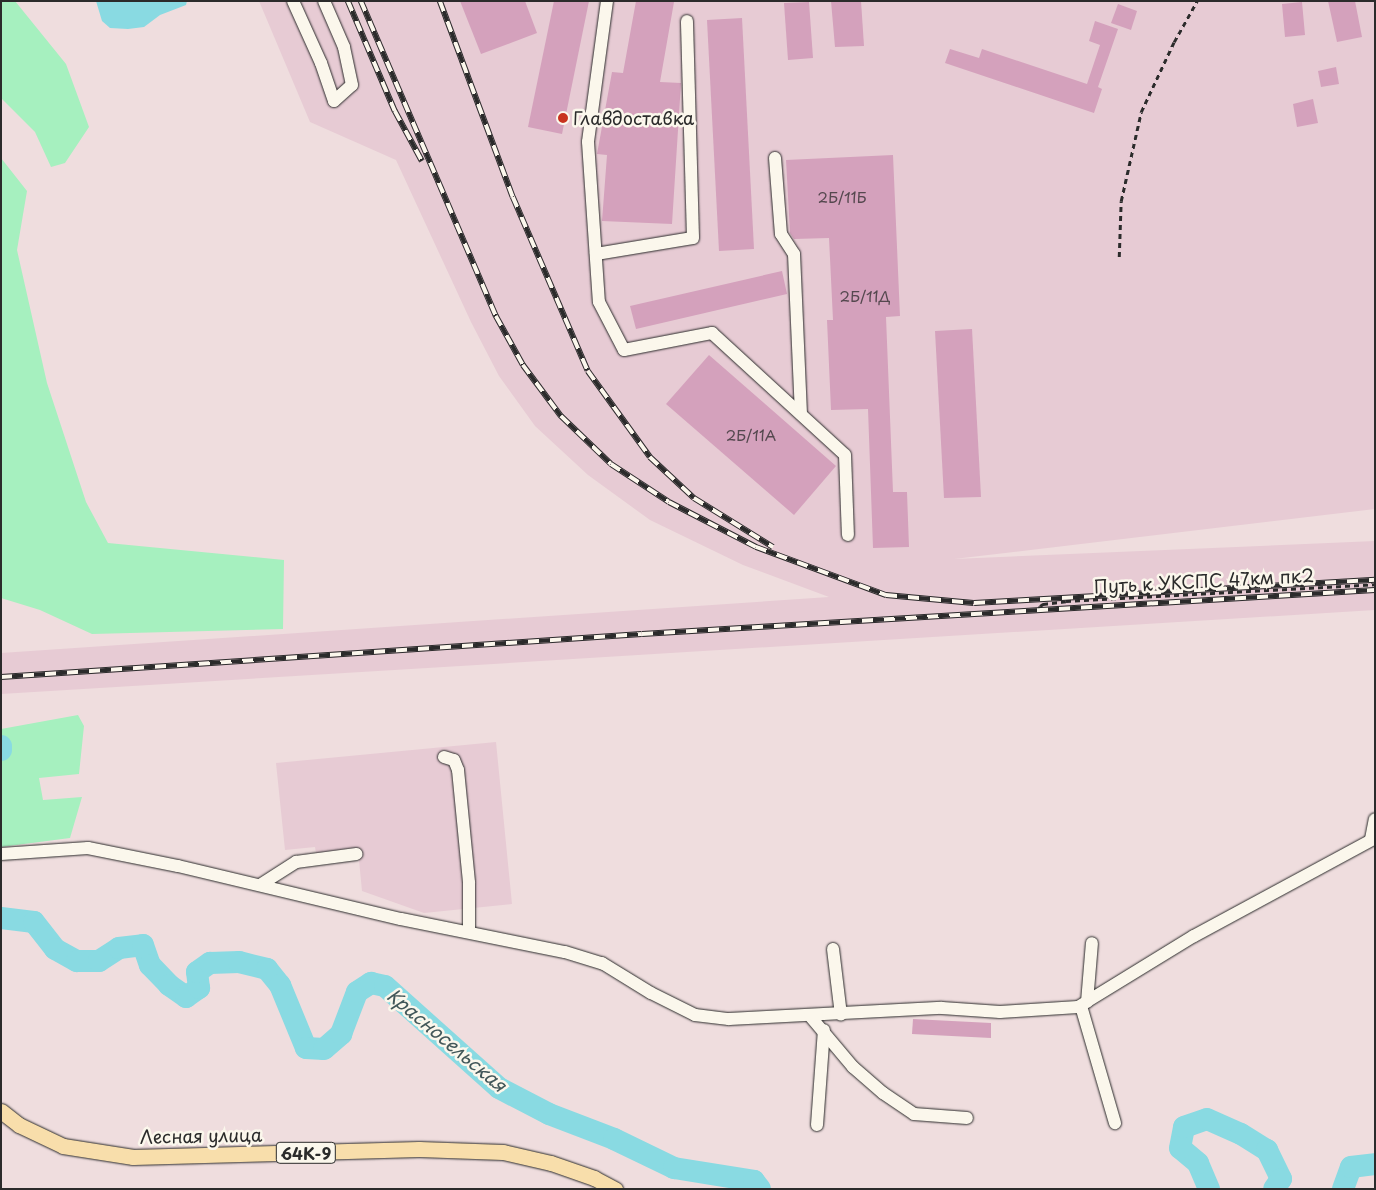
<!DOCTYPE html>
<meta charset="utf-8">
<style>
body{margin:0}
#map{position:relative;width:1376px;height:1190px;overflow:hidden;background:#efddde;font-family:"Playpen Sans",sans-serif}
div>[style]{position:absolute}
.built>*{inset:0;background:#e7cbd4}
.green>*{inset:0;background:#a6f0bf}
.water>*{inset:0;background:#89dae2}
.river>*{height:22px;margin:-11px;padding:0 11px;transform-origin:11px;border-radius:11px;background:#89dae2}
.building>*{inset:0;background:#d4a1bc}
.path>*{height:2.5px;margin-top:-1.25px;transform-origin:0;background:repeating-linear-gradient(90deg,#2b2b2b 0 5px,transparent 0 9px)}
.roads{filter:drop-shadow(0 0 1px #2b2b2b) drop-shadow(0 0 1px #2b2b2b)}
.minor>*{height:12px;margin:-6px;padding:0 6px;transform-origin:6px;border-radius:6px;background:#fbf7ec}
.major>*{height:15px;margin:-7.5px;padding:0 7.5px;transform-origin:7.5px;border-radius:7.5px;background:#f8deab}
.rail>*{height:5.5px;margin-top:-2.75px;transform-origin:0;background:repeating-linear-gradient(90deg,#fbf7ec 0 11px,#2b2b2b 0 22px);box-sizing:border-box;border-block:1px solid #2b2b2b}
.dots>*{width:14px;height:14px;translate:-50% -50%;box-sizing:border-box;border:2px solid #fbf7ec;border-radius:50%}
span{translate:-50% -50%;white-space:nowrap;text-align:center;line-height:1.15;-webkit-text-stroke:5px #fbf7ec;paint-order:stroke}
.number-label{font-size:15px;color:#55484f}
.number-label span{-webkit-text-stroke-width:0}
.shield-label span{padding:1px 4px;background:#fbf7ec;border:1px solid;border-radius:4px;-webkit-text-stroke-width:0}
.shield-label{font-size:16px;color:#2b2b2b;font-weight:700}
.poi-label{font-size:18px;color:#2b2b2b}
.left{translate:0 -50%;text-align:left}
.street-label{font-size:18px;color:#2b2b2b}
.water-label{font-size:19px;color:#425759;font-style:italic}
.frame{position:absolute;inset:0;border:2px solid #2b2b2b;pointer-events:none}
</style>
<div id="map">
<div class="built">
<i style="clip-path:polygon(259px 1px,1375px 1px,1375px 509px,954px 559px,1375px 541px,1375px 610px,1px 694px,1px 653px,829px 597px,743px 565px,650px 520px,588px 475px,535px 426px,499px 376px,471px 322px,396px 160px,310px 122px)"></i>
<i style="clip-path:polygon(496px 742px,512px 904px,424px 913px,362px 891px,358px 850px,316px 854px,315px 847px,285px 850px,276px 763px)"></i>
</div>
<div class="green">
<i style="clip-path:polygon(1px 1px,15px 1px,66px 64px,89px 127px,65px 163px,51px 167px,35px 132px,1px 98px)"></i>
<i style="clip-path:polygon(1px 158px,27px 191px,17px 250px,47px 383px,86px 502px,108px 543px,284px 560px,283px 629px,92px 634px,40px 610px,1px 598px)"></i>
<i style="clip-path:polygon(78px 715px,84px 726px,79px 774px,39px 778px,43px 800px,82px 797px,70px 838px,1px 847px,1px 729px)"></i>
</div>
<div class="water">
<i style="clip-path:polygon(96px 1px,187px 1px,186px 5px,160px 15px,144px 27px,128px 29px,110px 28px,102px 21px)"></i>
</div>
<div class="river">
<i style="left:1px;top:746px;width:4px;rotate:90deg"></i>
<i style="left:1px;top:918px;width:33px;rotate:7deg"></i>
<i style="left:34px;top:922px;width:34px;rotate:52deg"></i>
<i style="left:55px;top:949px;width:25px;rotate:29deg"></i>
<i style="left:77px;top:961px;width:22px"></i>
<i style="left:99px;top:961px;width:24px;rotate:-33deg"></i>
<i style="left:119px;top:948px;width:24px;rotate:-7deg"></i>
<i style="left:143px;top:945px;width:21px;rotate:71deg"></i>
<i style="left:150px;top:965px;width:28px;rotate:46deg"></i>
<i style="left:169px;top:985px;width:21px;rotate:35deg"></i>
<i style="left:186px;top:997px;width:16px;rotate:-35deg"></i>
<i style="left:199px;top:988px;width:16px;rotate:-97deg"></i>
<i style="left:197px;top:972px;width:16px;rotate:-35deg"></i>
<i style="left:210px;top:963px;width:29px;rotate:-2deg"></i>
<i style="left:239px;top:962px;width:29px;rotate:14deg"></i>
<i style="left:267px;top:969px;width:21px;rotate:51deg"></i>
<i style="left:280px;top:985px;width:68px;rotate:67.6deg"></i>
<i style="left:306px;top:1048px;width:18px;rotate:3deg"></i>
<i style="left:324px;top:1049px;width:23px;rotate:-41deg"></i>
<i style="left:341px;top:1034px;width:45px;rotate:-69.1deg"></i>
<i style="left:357px;top:992px;width:17px;rotate:-33deg"></i>
<i style="left:371px;top:983px;width:14px;rotate:12deg"></i>
<i style="left:385px;top:986px;width:153px;rotate:41.8deg"></i>
<i style="left:499px;top:1088px;width:56px;rotate:27.5deg"></i>
<i style="left:549px;top:1114px;width:70px;rotate:21deg"></i>
<i style="left:614px;top:1139px;width:67px;rotate:25.8deg"></i>
<i style="left:674px;top:1168px;width:81px;rotate:9.2deg"></i>
<i style="left:754px;top:1181px;width:10px;rotate:53deg"></i>
<i style="left:1209px;top:1189px;width:28px;rotate:-113deg"></i>
<i style="left:1198px;top:1163px;width:23px;rotate:-140deg"></i>
<i style="left:1180px;top:1148px;width:21px;rotate:-79deg"></i>
<i style="left:1184px;top:1127px;width:24px;rotate:-19deg"></i>
<i style="left:1207px;top:1119px;width:37px;rotate:24deg"></i>
<i style="left:1241px;top:1134px;width:31px;rotate:32deg"></i>
<i style="left:1267px;top:1150px;width:32px;rotate:64deg"></i>
<i style="left:1281px;top:1179px;width:12px;rotate:125deg"></i>
<i style="left:1343px;top:1189px;width:23px;rotate:-70deg"></i>
<i style="left:1351px;top:1167px;width:24px;rotate:-7deg"></i>
</div>
<div class="building">
<i style="clip-path:polygon(460px 1px,525px 1px,537px 33px,481px 54px)"></i>
<i style="clip-path:polygon(554px 1px,589px 1px,562px 134px,528px 127px)"></i>
<i style="clip-path:polygon(636px 1px,674px 2px,660px 82px,681px 83px,672px 224px,602px 221px,607px 155px,597px 154px,612px 72px,623px 73px)"></i>
<i style="clip-path:polygon(831px 1px,861px 1px,864px 46px,835px 47px)"></i>
<i style="clip-path:polygon(1328px 1px,1355px 1px,1362px 37px,1337px 42px)"></i>
<i style="clip-path:polygon(809px 2px,813px 58px,788px 60px,784px 3px)"></i>
<i style="clip-path:polygon(1302px 2px,1305px 35px,1285px 37px,1282px 4px)"></i>
<i style="clip-path:polygon(1118px 4px,1137px 11px,1131px 30px,1111px 23px)"></i>
<i style="clip-path:polygon(742px 18px,754px 249px,719px 251px,707px 20px)"></i>
<i style="clip-path:polygon(1095px 21px,1118px 29px,1098px 87px,1102px 89px,1094px 113px,945px 63px,950px 49px,979px 58px,982px 49px,1087px 84px,1100px 45px,1089px 41px)"></i>
<i style="clip-path:polygon(1336px 67px,1339px 84px,1321px 87px,1318px 71px)"></i>
<i style="clip-path:polygon(1313px 99px,1318px 123px,1297px 127px,1293px 104px)"></i>
<i style="clip-path:polygon(893px 155px,900px 316px,886px 317px,893px 492px,907px 492px,909px 547px,873px 548px,868px 409px,831px 410px,827px 320px,833px 320px,829px 238px,794px 239px,790px 233px,786px 160px)"></i>
<i style="clip-path:polygon(782px 271px,787px 294px,636px 329px,630px 306px)"></i>
<i style="clip-path:polygon(972px 329px,981px 497px,944px 498px,935px 331px)"></i>
<i style="clip-path:polygon(709px 355px,836px 466px,794px 515px,666px 404px)"></i>
<i style="clip-path:polygon(913px 1019px,991px 1023px,991px 1038px,912px 1034px)"></i>
</div>
<div class="path">
<i style="left:1119px;top:257px;width:56px;rotate:-88deg"></i>
<i style="left:1121px;top:201px;width:91px;rotate:-77.3deg"></i>
<i style="left:1141px;top:112px;width:77px;rotate:-64.8deg"></i>
<i style="left:1174px;top:42px;width:47px;rotate:-60.7deg"></i>
<i style="left:1039px;top:609px;width:3px;rotate:-72deg"></i>
<i style="left:1040px;top:606px;width:4px;rotate:-34deg"></i>
<i style="left:1043px;top:604px;width:23px;rotate:-7deg"></i>
<i style="left:1066px;top:601px;width:309px;rotate:-3.1deg"></i>
</div>
<div class="roads">
<div class="minor">
<i style="left:293px;top:1px;width:68px;rotate:65.7deg"></i>
<i style="left:321px;top:63px;width:40px;rotate:71.1deg"></i>
<i style="left:334px;top:101px;width:24px;rotate:-42deg"></i>
<i style="left:352px;top:85px;width:39px;rotate:-102deg"></i>
<i style="left:344px;top:47px;width:50px;rotate:-113.5deg"></i>
<i style="left:607px;top:1px;width:142px;rotate:97.7deg"></i>
<i style="left:588px;top:142px;width:160px;rotate:86.1deg"></i>
<i style="left:599px;top:302px;width:54px;rotate:62.5deg"></i>
<i style="left:624px;top:350px;width:90px;rotate:-10.9deg"></i>
<i style="left:712px;top:333px;width:180px;rotate:42.5deg"></i>
<i style="left:845px;top:455px;width:80px;rotate:87.9deg"></i>
<i style="left:775px;top:158px;width:76px;rotate:85.5deg"></i>
<i style="left:781px;top:234px;width:24px;rotate:57deg"></i>
<i style="left:794px;top:254px;width:160px;rotate:87.5deg"></i>
<i style="left:596px;top:254px;width:98px;rotate:-9.4deg"></i>
<i style="left:693px;top:238px;width:217px;rotate:-91.6deg"></i>
<i style="left:444px;top:757px;width:10px;rotate:17deg"></i>
<i style="left:454px;top:760px;width:11px;rotate:68deg"></i>
<i style="left:458px;top:770px;width:114px;rotate:84.4deg"></i>
<i style="left:469px;top:883px;width:48px;rotate:90deg"></i>
<i style="left:1371px;top:839px;width:20px;rotate:-79deg"></i>
<i style="left:1px;top:854px;width:87px;rotate:-3.9deg"></i>
<i style="left:88px;top:848px;width:92px;rotate:11.3deg"></i>
<i style="left:178px;top:866px;width:229px;rotate:13.4deg"></i>
<i style="left:401px;top:919px;width:167px;rotate:11.4deg"></i>
<i style="left:565px;top:952px;width:39px;rotate:17deg"></i>
<i style="left:602px;top:963px;width:57px;rotate:31.5deg"></i>
<i style="left:651px;top:993px;width:49px;rotate:26.6deg"></i>
<i style="left:695px;top:1015px;width:34px;rotate:7deg"></i>
<i style="left:729px;top:1019px;width:213px;rotate:-3deg"></i>
<i style="left:942px;top:1008px;width:58px;rotate:3.9deg"></i>
<i style="left:1000px;top:1012px;width:78px;rotate:-3.7deg"></i>
<i style="left:1078px;top:1007px;width:136px;rotate:-31.5deg"></i>
<i style="left:1194px;top:936px;width:206px;rotate:-28.4deg"></i>
<i style="left:260px;top:885px;width:43px;rotate:-32.6deg"></i>
<i style="left:296px;top:862px;width:61px;rotate:-7.6deg"></i>
<i style="left:833px;top:949px;width:66px;rotate:83.1deg"></i>
<i style="left:1087px;top:1002px;width:59px;rotate:-85.2deg"></i>
<i style="left:1081px;top:1006px;width:122px;rotate:73.8deg"></i>
<i style="left:810px;top:1016px;width:67px;rotate:49.9deg"></i>
<i style="left:853px;top:1067px;width:40px;rotate:41deg"></i>
<i style="left:883px;top:1093px;width:37px;rotate:34deg"></i>
<i style="left:914px;top:1114px;width:53px;rotate:4.3deg"></i>
<i style="left:817px;top:1125px;width:95px;rotate:-85.8deg"></i>
</div>
<div class="major">
<i style="left:1px;top:1111px;width:23px;rotate:38deg"></i>
<i style="left:19px;top:1125px;width:49px;rotate:25.5deg"></i>
<i style="left:63px;top:1146px;width:71px;rotate:8.9deg"></i>
<i style="left:133px;top:1157px;width:286px;rotate:-1.6deg"></i>
<i style="left:419px;top:1149px;width:84px;rotate:2deg"></i>
<i style="left:503px;top:1152px;width:49px;rotate:12.9deg"></i>
<i style="left:551px;top:1163px;width:46px;rotate:19.2deg"></i>
<i style="left:594px;top:1178px;width:24px;rotate:28deg"></i>
</div>
</div>
<div class="rail">
<i style="left:348px;top:1px;width:120px;rotate:66.9deg"></i>
<i style="left:395px;top:111px;width:57px;rotate:61.6deg"></i>
<i style="left:361px;top:1px;width:343px;rotate:66.8deg"></i>
<i style="left:496px;top:316px;width:56px;rotate:61.1deg"></i>
<i style="left:523px;top:365px;width:64px;rotate:53.3deg"></i>
<i style="left:561px;top:416px;width:69px;rotate:43.8deg"></i>
<i style="left:611px;top:464px;width:69px;rotate:33.2deg"></i>
<i style="left:669px;top:502px;width:98px;rotate:27.3deg"></i>
<i style="left:756px;top:547px;width:139px;rotate:20.3deg"></i>
<i style="left:886px;top:595px;width:88px;rotate:5.2deg"></i>
<i style="left:974px;top:603px;width:402px;rotate:-3.3deg"></i>
<i style="left:440px;top:1px;width:209px;rotate:69.6deg"></i>
<i style="left:513px;top:197px;width:189px;rotate:66.7deg"></i>
<i style="left:588px;top:371px;width:106px;rotate:54.2deg"></i>
<i style="left:650px;top:457px;width:60px;rotate:43deg"></i>
<i style="left:694px;top:498px;width:93px;rotate:31.8deg"></i>
<i style="left:1px;top:677px;width:642px;rotate:-3.84deg"></i>
<i style="left:642px;top:634px;width:734px;rotate:-3.44deg"></i>
</div>
<div class="dots">
<i style="left:563px;top:118px;background:#c8321e"></i>
</div>
<div class="number-label">
<span style="left:842px;top:197px">2Б/11Б</span>
<span style="left:865px;top:296px">2Б/11Д</span>
<span style="left:751px;top:435px">2Б/11А</span>
</div>
<div class="shield-label">
<span style="left:306px;top:1153px">64К-9</span>
</div>
<div class="poi-label">
<span class="left" style="left:573px;top:118px">Главдоставка</span>
</div>
<div class="street-label">
<span style="left:1204px;top:581px;rotate:-3deg">Путь к УКСПС 47км пк2</span>
<span style="left:201px;top:1136px;rotate:-1deg">Лесная улица</span>
</div>
<div class="water-label">
<span style="left:447px;top:1040px;rotate:40deg">Красносельская</span>
</div>
<div class="frame"></div>
</div>
